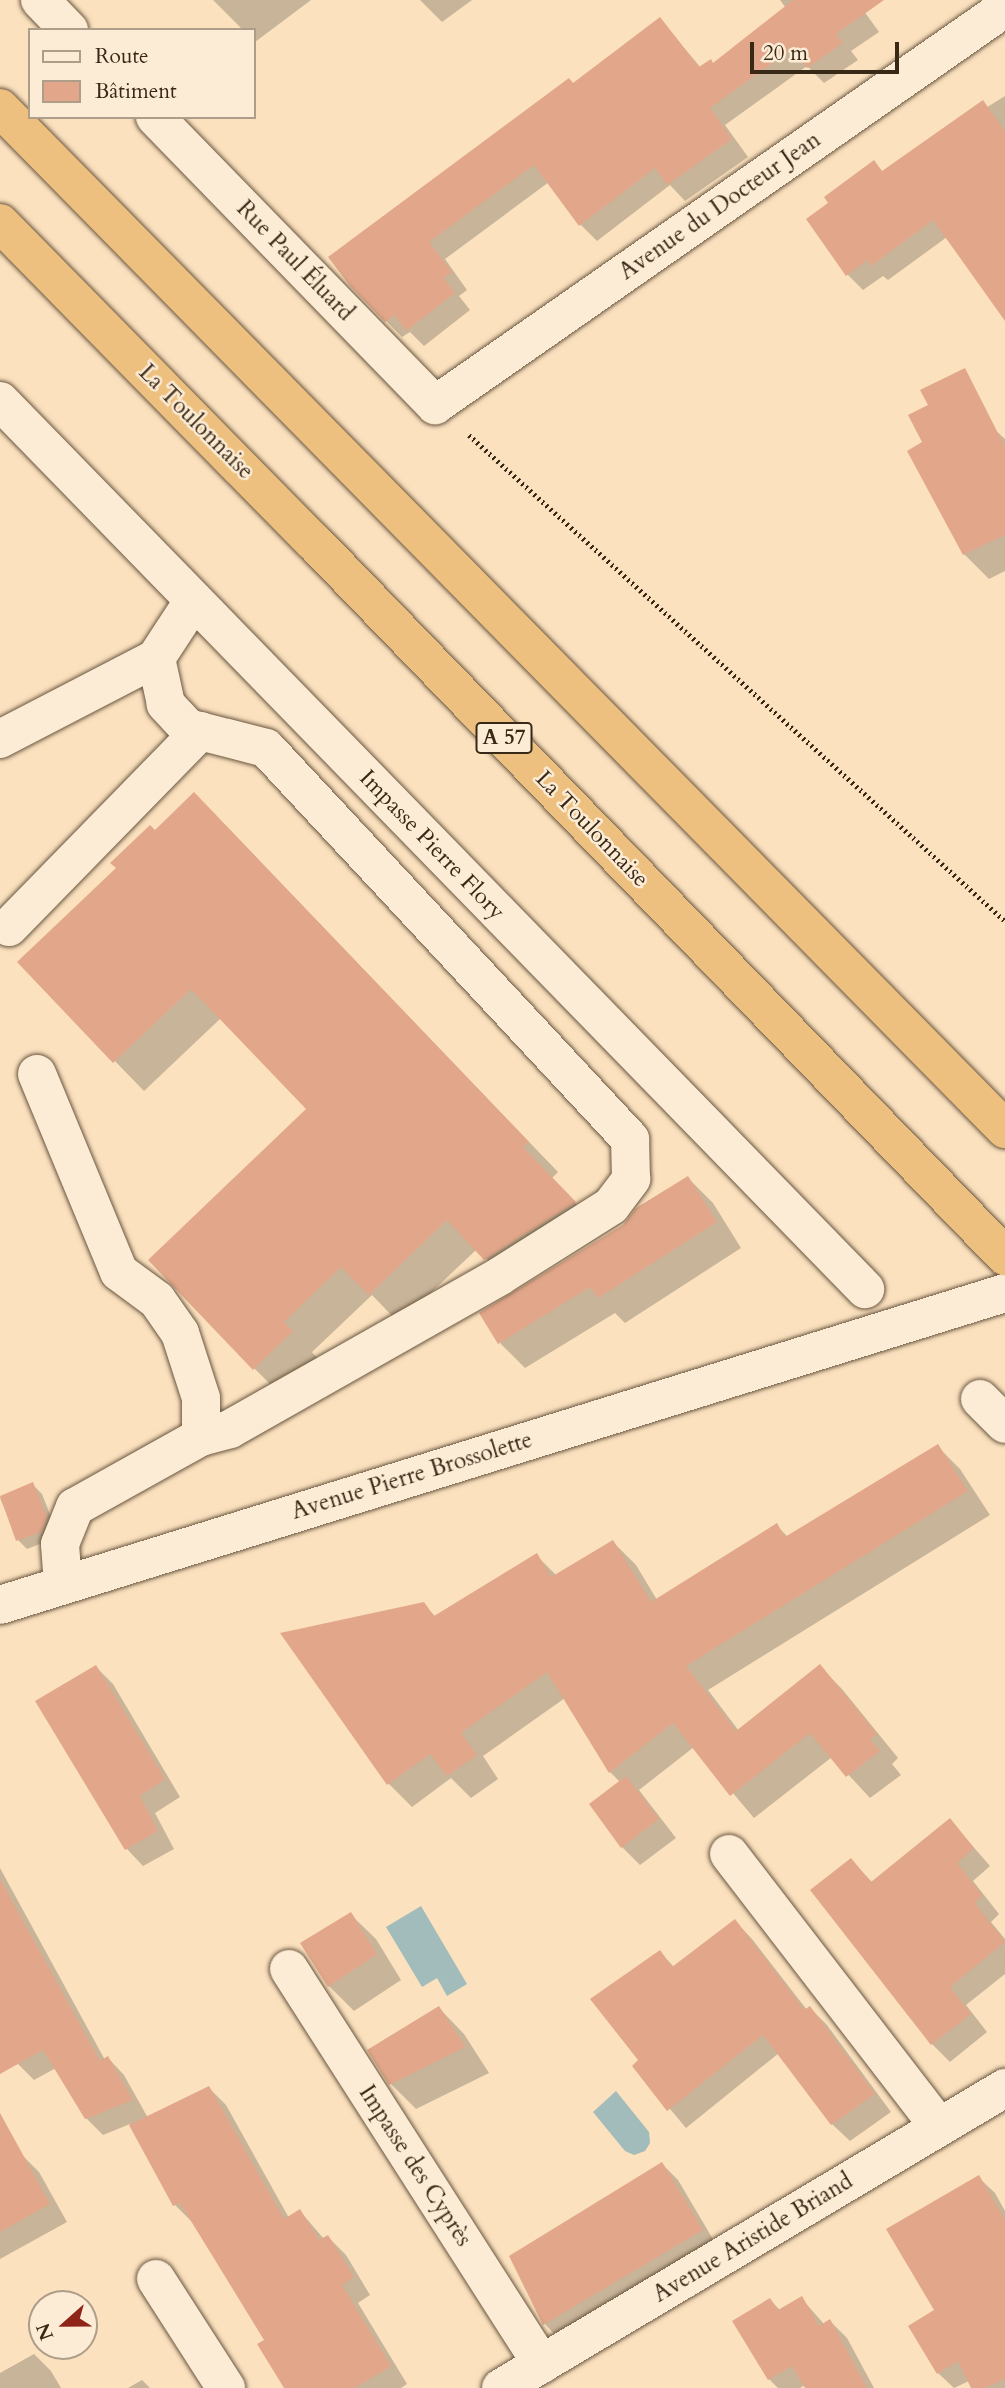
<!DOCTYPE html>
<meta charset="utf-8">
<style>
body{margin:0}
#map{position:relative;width:1005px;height:2388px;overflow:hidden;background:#fbe1be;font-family:Cardo,serif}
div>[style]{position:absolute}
.water>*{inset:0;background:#a1bcba}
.shadow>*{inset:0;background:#0003}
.building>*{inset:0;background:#e2a78a}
.path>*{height:4.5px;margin-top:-2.25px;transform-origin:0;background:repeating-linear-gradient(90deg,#382816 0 2px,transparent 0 5.5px)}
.roads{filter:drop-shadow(0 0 2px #695640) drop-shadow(0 0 2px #695640)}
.minor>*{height:38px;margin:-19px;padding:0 19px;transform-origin:19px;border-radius:19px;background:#fcecd5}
.secondary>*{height:38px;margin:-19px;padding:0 19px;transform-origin:19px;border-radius:19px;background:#fcecd5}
.motorway>*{height:38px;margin:-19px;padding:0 19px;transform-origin:19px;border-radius:19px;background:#eec07f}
span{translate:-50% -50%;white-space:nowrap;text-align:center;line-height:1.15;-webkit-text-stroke:5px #fcecd5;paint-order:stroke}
.shield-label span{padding:2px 5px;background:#fcecd5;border:2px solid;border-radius:5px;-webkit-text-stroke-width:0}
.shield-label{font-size:21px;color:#382816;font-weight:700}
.street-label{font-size:23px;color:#382816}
.legend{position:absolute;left:28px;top:28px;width:228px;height:91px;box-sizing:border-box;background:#fcecd5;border:2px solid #ae9e89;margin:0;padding:9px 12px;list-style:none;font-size:21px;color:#382816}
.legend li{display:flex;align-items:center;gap:14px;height:35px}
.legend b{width:35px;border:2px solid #ae9e89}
.north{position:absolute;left:28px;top:2290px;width:70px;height:70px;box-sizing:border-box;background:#fcecd5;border:2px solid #ae9e89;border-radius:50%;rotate:249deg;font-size:19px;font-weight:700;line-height:28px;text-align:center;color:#382816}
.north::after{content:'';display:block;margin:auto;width:24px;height:32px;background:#8f2418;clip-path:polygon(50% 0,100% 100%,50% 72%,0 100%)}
.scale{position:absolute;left:750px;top:42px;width:149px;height:32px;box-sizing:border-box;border:4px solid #382816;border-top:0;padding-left:9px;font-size:21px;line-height:24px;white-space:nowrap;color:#382816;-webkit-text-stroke:5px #fcecd5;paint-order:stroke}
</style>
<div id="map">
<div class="water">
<i style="clip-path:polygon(421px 1906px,467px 1984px,447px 1996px,437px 1978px,422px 1987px,386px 1927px)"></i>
<i style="clip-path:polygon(616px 2091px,649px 2132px,650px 2143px,645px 2151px,634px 2155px,625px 2151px,593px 2112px)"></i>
</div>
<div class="shadow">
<i style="clip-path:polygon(213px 0,311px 0,255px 42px,254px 30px,243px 30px)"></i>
<i style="clip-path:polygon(420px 0,472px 0,442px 22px)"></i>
<i style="clip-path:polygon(780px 0,856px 0,879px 32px,851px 51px,858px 60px,824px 83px,807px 66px,725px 125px,748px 157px,685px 201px,670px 185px,597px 241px,580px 224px,549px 182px,445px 259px,467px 290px,459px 296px,470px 310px,424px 346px,410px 332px,402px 337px,351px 285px,574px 85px,660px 19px,701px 68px,714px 65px,786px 8px)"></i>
<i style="clip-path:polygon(1005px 96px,1005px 317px,947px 237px,888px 280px,883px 276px,863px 290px,847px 274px,831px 203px,874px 162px,883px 172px)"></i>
<i style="clip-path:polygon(994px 429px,1005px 439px,1005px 571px,989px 579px,964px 554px)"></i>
<i style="clip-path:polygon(224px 824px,558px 1172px,552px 1178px,604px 1233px,515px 1288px,477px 1249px,399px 1323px,372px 1295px,312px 1352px,321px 1362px,284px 1398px,254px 1368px,309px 1109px,221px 1018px,144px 1091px,19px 962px,155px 832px)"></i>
<i style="clip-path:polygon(688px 1178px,713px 1203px,741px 1248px,625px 1323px,615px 1313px,525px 1368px,500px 1343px,624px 1226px)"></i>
<i style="clip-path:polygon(937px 1446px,960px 1469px,990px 1515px,708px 1690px,739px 1731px,819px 1666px,842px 1689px,898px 1758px,892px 1764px,901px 1775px,870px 1798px,832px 1757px,754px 1818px,694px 1747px,639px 1790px,676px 1838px,640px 1865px,622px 1847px,620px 1782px,610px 1772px,565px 1698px,483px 1756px,498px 1779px,471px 1798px,451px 1778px,412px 1807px,389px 1784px,283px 1634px,423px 1604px,436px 1617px,536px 1555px,557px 1576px,613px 1542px,636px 1565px,657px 1600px,777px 1526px,788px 1537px)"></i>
<i style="clip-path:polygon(33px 1485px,42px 1494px,55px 1527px,50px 1540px,27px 1549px,18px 1540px,0 1498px)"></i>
<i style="clip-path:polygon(96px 1667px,113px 1684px,180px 1797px,155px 1813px,174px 1849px,143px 1866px,127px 1849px)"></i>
<i style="clip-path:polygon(950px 1820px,990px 1866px,973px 1881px,999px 1914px,991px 1922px,1005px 1939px,1005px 1974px,966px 2005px,987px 2032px,950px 2062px,932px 2044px,851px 1860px,873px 1883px)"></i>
<i style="clip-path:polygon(0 1868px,105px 2060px,108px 2058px,124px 2075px,148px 2118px,209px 2088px,226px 2105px,289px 2218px,300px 2211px,324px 2239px,328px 2237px,346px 2255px,370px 2295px,358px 2303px,407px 2384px,401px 2388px,286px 2388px,266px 2340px,192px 2222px,175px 2205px,130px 2124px,103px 2135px,86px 2118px,56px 2068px,34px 2080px,18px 2064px,0 2032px)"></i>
<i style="clip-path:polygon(350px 1914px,376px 1939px,401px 1980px,354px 2011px,329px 1986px)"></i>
<i style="clip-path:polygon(735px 1921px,752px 1939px,807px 2010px,810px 2008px,827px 2025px,891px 2112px,850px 2141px,832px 2124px,779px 2053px,686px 2128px,634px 2066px,641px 2060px,660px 1952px,675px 1968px)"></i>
<i style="clip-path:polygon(439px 2008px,464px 2034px,489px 2073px,416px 2109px,390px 2083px)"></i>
<i style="clip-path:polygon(21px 2154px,39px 2172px,67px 2222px,0 2259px,0 2166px)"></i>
<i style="clip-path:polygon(662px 2164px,678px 2180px,717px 2246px,560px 2340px,545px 2324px,512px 2257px)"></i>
<i style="clip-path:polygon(978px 2177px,995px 2193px,1005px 2211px,1005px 2388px,973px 2388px,969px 2381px,954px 2388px,938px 2373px,937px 2310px)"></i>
<i style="clip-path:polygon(802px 2299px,824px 2324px,830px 2321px,847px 2338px,874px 2388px,807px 2388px,805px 2385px,800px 2388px,778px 2388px,769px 2379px,770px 2300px,781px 2311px)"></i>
<i style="clip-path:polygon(34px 2354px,51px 2371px,61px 2388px,0 2388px,0 2373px)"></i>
<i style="clip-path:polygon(142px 2380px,150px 2388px,128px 2388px)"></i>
</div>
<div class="building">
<i style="clip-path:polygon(793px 0,884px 0,836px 34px,843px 43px,807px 68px,793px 48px,710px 108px,732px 139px,667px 185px,655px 168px,579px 226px,534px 165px,429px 242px,452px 272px,444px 278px,455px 293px,406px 331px,395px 315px,385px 322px,350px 286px,328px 257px,569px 78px,573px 83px,660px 17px,699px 67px,711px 59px,713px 63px)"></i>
<i style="clip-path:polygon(983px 100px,1005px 132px,1005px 321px,933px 220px,871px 266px,867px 260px,846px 276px,806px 219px,828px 203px,824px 197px,874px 160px,882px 171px)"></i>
<i style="clip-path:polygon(965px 368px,1005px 447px,1005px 535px,963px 555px,907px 451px,922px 442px,908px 415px,928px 405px,920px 390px)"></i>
<i style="clip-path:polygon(194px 792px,529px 1142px,523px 1147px,576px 1202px,484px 1260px,447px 1220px,369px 1295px,341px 1267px,284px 1322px,293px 1331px,253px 1370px,148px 1260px,306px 1109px,191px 989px,113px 1063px,17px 962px,116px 868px,110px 863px,150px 825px,155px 830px)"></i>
<i style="clip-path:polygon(688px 1176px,717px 1222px,598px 1298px,590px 1287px,498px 1344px,479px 1313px,623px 1225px,636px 1208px)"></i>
<i style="clip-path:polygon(938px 1444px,968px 1491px,686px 1666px,736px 1731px,820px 1664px,877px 1734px,870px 1740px,880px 1751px,846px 1777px,810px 1733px,730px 1796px,673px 1723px,609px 1773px,547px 1672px,461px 1733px,477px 1755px,447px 1776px,430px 1754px,387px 1785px,280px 1633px,424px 1602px,434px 1616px,537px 1553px,551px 1577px,613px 1540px,651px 1602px,777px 1523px,785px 1537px)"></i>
<i style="clip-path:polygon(33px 1482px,47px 1517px,41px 1532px,16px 1541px,0 1496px)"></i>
<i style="clip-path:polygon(96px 1665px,165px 1779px,140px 1796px,158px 1831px,125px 1850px,35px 1701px)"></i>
<i style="clip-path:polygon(626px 1776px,659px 1819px,621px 1848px,589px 1804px)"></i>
<i style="clip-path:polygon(950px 1818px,974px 1848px,957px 1863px,982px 1895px,975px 1903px,1005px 1942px,950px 1987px,971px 2014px,931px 2045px,810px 1890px,851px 1858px,871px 1882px)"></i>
<i style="clip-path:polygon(0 1879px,100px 2061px,108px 2056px,133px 2100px,85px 2119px,43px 2050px,0 2074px)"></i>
<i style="clip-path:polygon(351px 1912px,377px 1954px,328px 1987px,300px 1943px)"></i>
<i style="clip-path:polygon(735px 1919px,804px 2010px,810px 2006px,875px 2094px,831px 2125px,763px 2035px,667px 2111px,632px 2066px,638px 2060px,590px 1999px,660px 1950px,672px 1967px)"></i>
<i style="clip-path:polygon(439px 2006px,465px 2047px,389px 2085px,367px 2050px)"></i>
<i style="clip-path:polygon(209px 2086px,284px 2219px,300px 2209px,319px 2240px,328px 2235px,354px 2277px,342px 2285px,391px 2366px,355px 2388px,284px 2388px,257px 2344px,264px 2340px,180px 2203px,173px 2206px,129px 2125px)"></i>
<i style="clip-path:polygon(0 2113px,50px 2204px,0 2232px)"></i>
<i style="clip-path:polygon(662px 2162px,703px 2230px,543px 2325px,509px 2256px)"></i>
<i style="clip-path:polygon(979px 2175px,1005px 2220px,1005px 2379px,985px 2388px,971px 2388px,958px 2361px,937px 2374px,908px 2326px,934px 2310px,886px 2229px)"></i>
<i style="clip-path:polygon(802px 2296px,819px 2326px,830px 2319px,867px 2388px,805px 2388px,792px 2366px,768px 2380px,732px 2321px,770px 2298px,778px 2310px)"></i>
</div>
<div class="path">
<i style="left:469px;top:435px;width:724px;rotate:42.2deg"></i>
</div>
<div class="roads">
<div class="minor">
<i style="left:40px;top:0;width:42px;rotate:46deg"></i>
<i style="left:155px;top:117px;width:402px;rotate:45.8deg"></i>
<i style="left:435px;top:405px;width:695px;rotate:-34.86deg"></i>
<i style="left:0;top:401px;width:1240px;rotate:45.75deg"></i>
<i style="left:0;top:739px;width:176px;rotate:-27.4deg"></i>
<i style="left:9px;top:927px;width:274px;rotate:-45.7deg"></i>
<i style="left:37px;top:1074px;width:214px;rotate:67.5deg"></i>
<i style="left:119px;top:1272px;width:47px;rotate:36.4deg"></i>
<i style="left:157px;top:1300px;width:40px;rotate:55.1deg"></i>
<i style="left:180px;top:1333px;width:68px;rotate:72.1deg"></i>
<i style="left:201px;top:1398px;width:39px;rotate:90deg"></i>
<i style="left:980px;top:1399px;width:35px;rotate:45deg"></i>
<i style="left:63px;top:1585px;width:41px;rotate:-94.2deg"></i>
<i style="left:60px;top:1544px;width:40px;rotate:-68deg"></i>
<i style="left:75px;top:1507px;width:144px;rotate:-29.1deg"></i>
<i style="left:201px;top:1437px;width:30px;rotate:-15deg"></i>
<i style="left:230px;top:1429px;width:310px;rotate:-29.5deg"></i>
<i style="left:500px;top:1276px;width:131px;rotate:-32.2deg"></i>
<i style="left:611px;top:1206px;width:34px;rotate:-53deg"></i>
<i style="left:631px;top:1179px;width:40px;rotate:-91.4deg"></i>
<i style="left:630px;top:1139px;width:534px;rotate:-132.95deg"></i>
<i style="left:266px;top:748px;width:81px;rotate:-165.6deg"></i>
<i style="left:188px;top:728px;width:33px;rotate:-133deg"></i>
<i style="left:166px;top:704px;width:47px;rotate:-102.3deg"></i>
<i style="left:156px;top:658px;width:69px;rotate:-56.8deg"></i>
<i style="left:729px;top:1854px;width:344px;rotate:52.4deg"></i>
<i style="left:289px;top:1969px;width:469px;rotate:57.4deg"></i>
<i style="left:156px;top:2279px;width:130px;rotate:57.3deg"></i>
<i style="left:501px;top:2388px;width:587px;rotate:-30.76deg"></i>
</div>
<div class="secondary">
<i style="left:0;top:1605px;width:1052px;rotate:-17.25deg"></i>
</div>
<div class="motorway">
<i style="left:0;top:108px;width:1433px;rotate:45.45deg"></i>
<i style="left:0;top:223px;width:448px;rotate:45.5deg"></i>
<i style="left:314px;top:542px;width:994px;rotate:45.94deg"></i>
</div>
</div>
<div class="shield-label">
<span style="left:504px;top:738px">A 57</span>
</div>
<div class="street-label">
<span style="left:720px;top:206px;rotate:-35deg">Avenue du Docteur Jean</span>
<span style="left:295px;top:261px;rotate:46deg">Rue Paul Éluard</span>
<span style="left:196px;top:422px;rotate:45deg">La Toulonnaise</span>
<span style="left:592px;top:829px;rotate:46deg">La Toulonnaise</span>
<span style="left:432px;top:845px;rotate:46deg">Impasse Pierre Flory</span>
<span style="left:412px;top:1476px;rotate:-17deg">Avenue Pierre Brossolette</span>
<span style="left:415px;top:2166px;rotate:57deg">Impasse des Cyprès</span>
<span style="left:753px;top:2238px;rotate:-31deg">Avenue Aristide Briand</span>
</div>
<ul class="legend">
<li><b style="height:9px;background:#fcecd5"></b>Route</li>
<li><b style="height:19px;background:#e2a78a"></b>Bâtiment</li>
</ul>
<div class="north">N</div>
<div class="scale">20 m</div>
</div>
